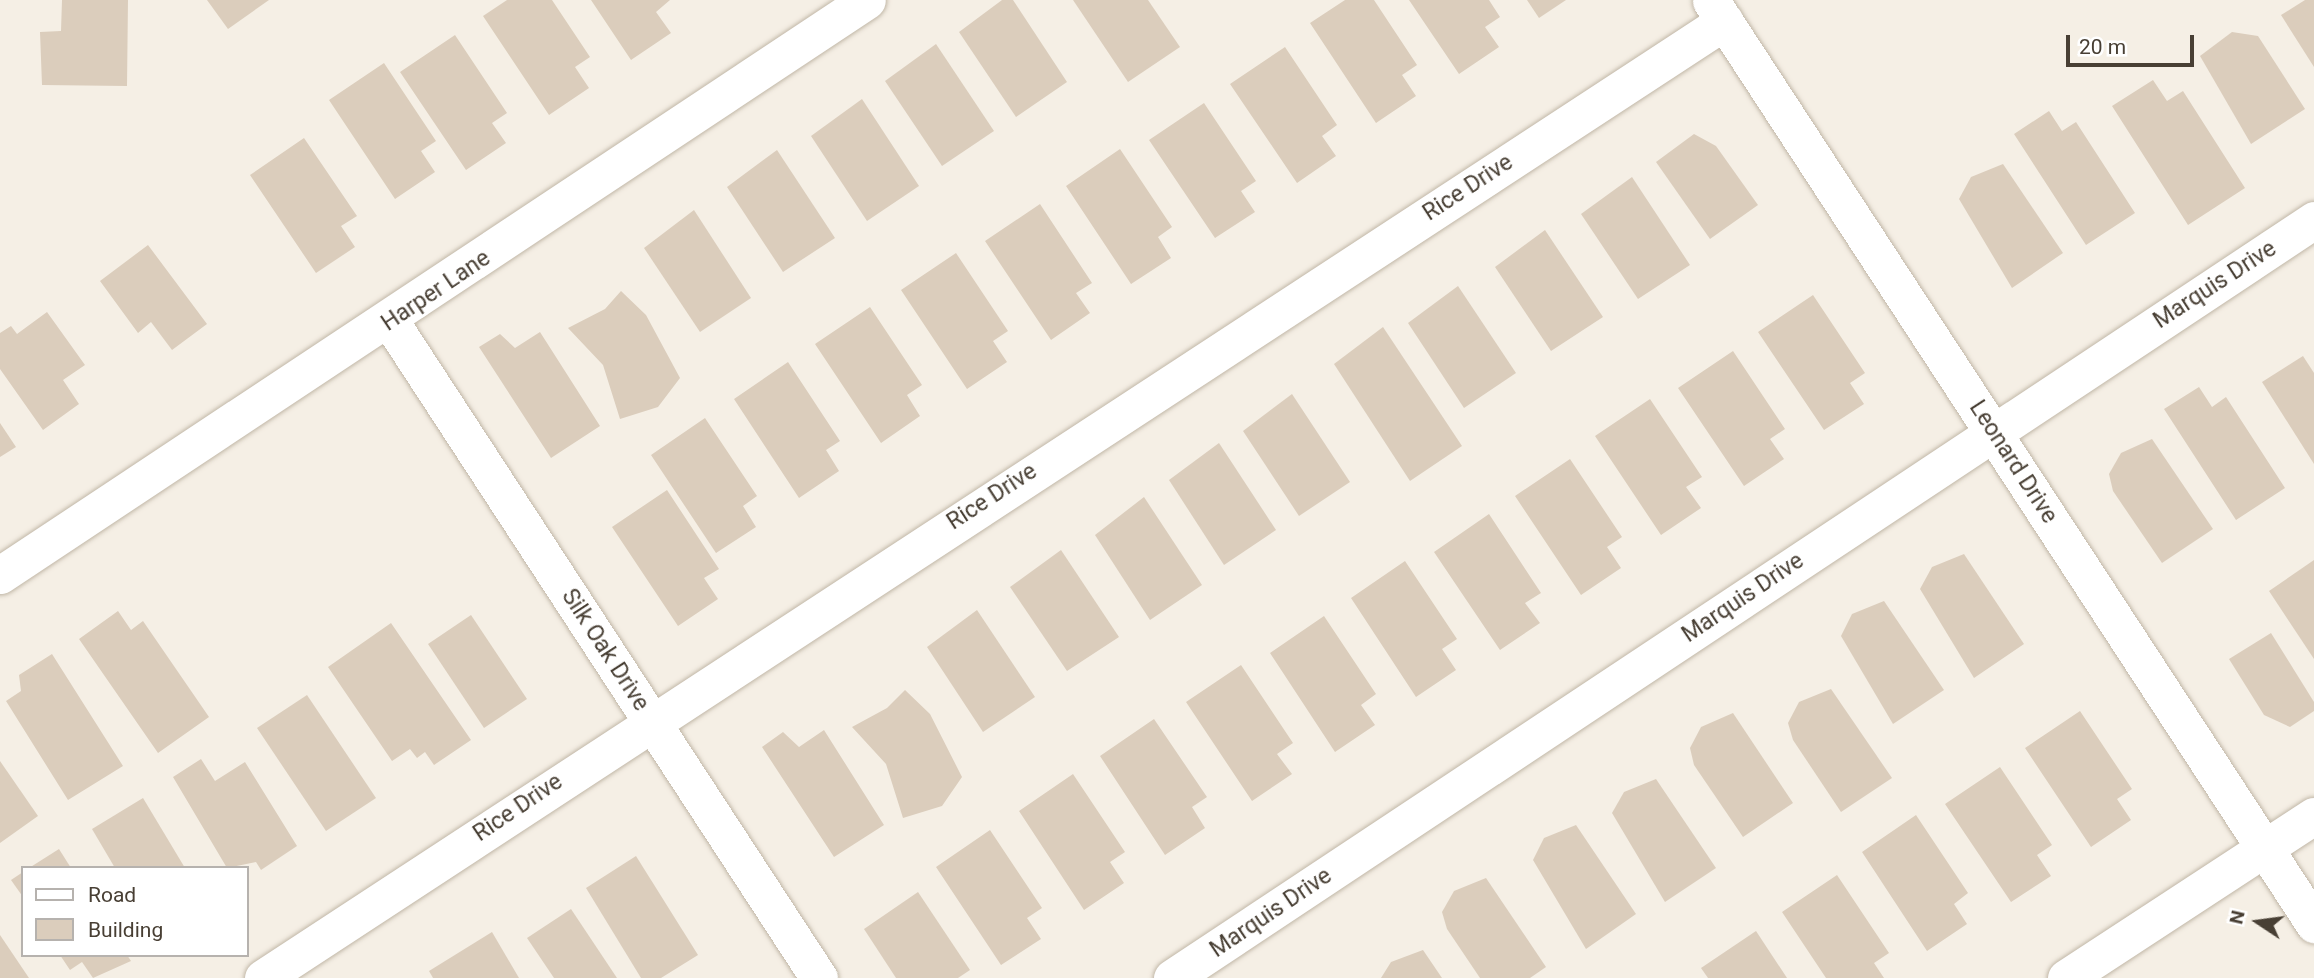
<!DOCTYPE html>
<style>
body{margin:0}
#map{position:relative;width:2314px;height:978px;overflow:hidden;background:#f5efe5;font-family:Roboto,sans-serif}
div>[style]{position:absolute}
.building>*{inset:0;background:#dbcdbc}
.roads{filter:drop-shadow(0 0 2px #c1b7a7) drop-shadow(0 0 2px #c1b7a7)}
.minor>*{height:37px;margin:-18.5px;padding:0 18.5px;transform-origin:18.5px;border-radius:18.5px;background:#fff}
span{translate:-50% -50%;white-space:nowrap;text-align:center;line-height:1.15;-webkit-text-stroke:5px #fff;paint-order:stroke}
.street-label{font-size:23px;color:#483f34}
.legend{position:absolute;left:21px;top:866px;width:228px;height:91px;box-sizing:border-box;background:#fff;border:2px solid #b6b2ae;margin:0;padding:9px 12px;list-style:none;font-size:21px;color:#483f34}
.legend li{display:flex;align-items:center;gap:14px;height:35px}
.legend b{width:35px;border:2px solid #b6b2ae}
.north{position:absolute;left:2223px;top:887px;width:70px;height:70px;-webkit-text-stroke:5px #fff;paint-order:stroke;rotate:283deg;font-size:19px;font-weight:700;line-height:28px;text-align:center;color:#483f34}
.north::after{content:'';display:block;margin:auto;width:24px;height:32px;background:#483f34;clip-path:polygon(50% 0,100% 100%,50% 72%,0 100%)}
.scale{position:absolute;left:2066px;top:35px;width:128px;height:32px;box-sizing:border-box;border:4px solid #483f34;border-top:0;padding-left:9px;font-size:21px;line-height:24px;white-space:nowrap;color:#483f34;-webkit-text-stroke:5px #fff;paint-order:stroke}
</style>
<div id="map">
<div class="building">
<i style="clip-path:polygon(62px 0,128px 0,127px 86px,42px 85px,40px 32px,61px 31px)"></i>
<i style="clip-path:polygon(207px 0,269px 0,228px 29px)"></i>
<i style="clip-path:polygon(507px 0,552px 0,590px 57px,575px 67px,589px 88px,549px 115px,483px 16px)"></i>
<i style="clip-path:polygon(591px 0,670px 0,656px 12px,671px 33px,631px 60px)"></i>
<i style="clip-path:polygon(1002px 0,1013px 0,1067px 82px,1016px 117px,959px 32px)"></i>
<i style="clip-path:polygon(1073px 0,1148px 0,1180px 47px,1128px 82px)"></i>
<i style="clip-path:polygon(1345px 0,1374px 0,1417px 65px,1402px 75px,1416px 96px,1376px 123px,1310px 23px)"></i>
<i style="clip-path:polygon(1409px 0,1489px 0,1500px 17px,1485px 27px,1499px 47px,1459px 74px)"></i>
<i style="clip-path:polygon(1527px 0,1566px 0,1539px 18px)"></i>
<i style="clip-path:polygon(2305px 0,2314px 0,2314px 67px,2281px 15px)"></i>
<i style="clip-path:polygon(2232px 32px,2258px 36px,2305px 109px,2251px 144px,2200px 56px)"></i>
<i style="clip-path:polygon(455px 35px,507px 113px,492px 123px,506px 143px,466px 170px,400px 72px)"></i>
<i style="clip-path:polygon(936px 44px,994px 131px,942px 166px,885px 81px)"></i>
<i style="clip-path:polygon(1285px 47px,1337px 125px,1322px 136px,1336px 156px,1297px 183px,1230px 84px)"></i>
<i style="clip-path:polygon(384px 63px,436px 141px,421px 151px,435px 172px,395px 199px,329px 100px)"></i>
<i style="clip-path:polygon(2153px 80px,2167px 101px,2183px 91px,2245px 188px,2188px 225px,2112px 106px)"></i>
<i style="clip-path:polygon(862px 99px,919px 186px,867px 221px,811px 136px)"></i>
<i style="clip-path:polygon(1204px 103px,1256px 181px,1241px 191px,1255px 212px,1215px 238px,1149px 140px)"></i>
<i style="clip-path:polygon(2049px 111px,2062px 131px,2076px 122px,2135px 213px,2086px 245px,2014px 134px)"></i>
<i style="clip-path:polygon(1694px 134px,1716px 146px,1758px 205px,1710px 239px,1656px 162px)"></i>
<i style="clip-path:polygon(304px 138px,357px 216px,341px 226px,355px 247px,316px 273px,250px 175px)"></i>
<i style="clip-path:polygon(1120px 149px,1172px 227px,1158px 237px,1171px 258px,1131px 284px,1066px 186px)"></i>
<i style="clip-path:polygon(777px 150px,835px 238px,783px 272px,727px 187px)"></i>
<i style="clip-path:polygon(2003px 164px,2063px 253px,2012px 288px,1959px 199px,1971px 177px)"></i>
<i style="clip-path:polygon(1632px 177px,1690px 265px,1638px 299px,1581px 214px)"></i>
<i style="clip-path:polygon(1040px 204px,1092px 283px,1076px 293px,1090px 313px,1051px 340px,985px 241px)"></i>
<i style="clip-path:polygon(694px 210px,751px 298px,700px 332px,644px 248px)"></i>
<i style="clip-path:polygon(1545px 230px,1603px 317px,1551px 351px,1495px 267px)"></i>
<i style="clip-path:polygon(148px 245px,207px 324px,172px 350px,151px 322px,138px 333px,100px 281px)"></i>
<i style="clip-path:polygon(956px 253px,1008px 331px,993px 341px,1007px 362px,967px 389px,901px 290px)"></i>
<i style="clip-path:polygon(1458px 286px,1516px 373px,1464px 408px,1408px 323px)"></i>
<i style="clip-path:polygon(621px 291px,646px 315px,680px 378px,658px 407px,620px 419px,603px 365px,568px 328px,605px 309px)"></i>
<i style="clip-path:polygon(1813px 295px,1865px 373px,1850px 383px,1864px 404px,1824px 430px,1758px 332px)"></i>
<i style="clip-path:polygon(870px 307px,922px 385px,907px 395px,920px 416px,881px 443px,815px 344px)"></i>
<i style="clip-path:polygon(47px 312px,85px 365px,63px 380px,79px 404px,43px 430px,0 369px,0 333px,11px 326px,17px 334px)"></i>
<i style="clip-path:polygon(1383px 327px,1462px 446px,1410px 481px,1334px 364px)"></i>
<i style="clip-path:polygon(540px 332px,600px 426px,551px 458px,479px 347px,500px 334px,515px 348px)"></i>
<i style="clip-path:polygon(1733px 351px,1785px 429px,1770px 439px,1784px 459px,1744px 486px,1678px 388px)"></i>
<i style="clip-path:polygon(2303px 356px,2314px 373px,2314px 464px,2262px 382px)"></i>
<i style="clip-path:polygon(788px 362px,840px 441px,826px 450px,839px 471px,799px 498px,734px 399px)"></i>
<i style="clip-path:polygon(2199px 387px,2212px 407px,2226px 397px,2285px 488px,2236px 520px,2164px 409px)"></i>
<i style="clip-path:polygon(1292px 394px,1350px 482px,1299px 516px,1243px 431px)"></i>
<i style="clip-path:polygon(1650px 399px,1702px 477px,1686px 487px,1701px 508px,1661px 535px,1595px 436px)"></i>
<i style="clip-path:polygon(705px 418px,757px 496px,743px 506px,756px 527px,716px 553px,651px 455px)"></i>
<i style="clip-path:polygon(0 423px,16px 447px,0 457px)"></i>
<i style="clip-path:polygon(2152px 439px,2213px 529px,2162px 563px,2113px 491px,2109px 474px,2121px 453px)"></i>
<i style="clip-path:polygon(1219px 443px,1276px 530px,1224px 565px,1169px 480px)"></i>
<i style="clip-path:polygon(1570px 459px,1622px 537px,1607px 547px,1621px 568px,1581px 595px,1515px 496px)"></i>
<i style="clip-path:polygon(667px 490px,719px 569px,704px 578px,718px 599px,678px 626px,612px 527px)"></i>
<i style="clip-path:polygon(1144px 497px,1202px 585px,1150px 620px,1095px 535px)"></i>
<i style="clip-path:polygon(1489px 514px,1541px 593px,1525px 603px,1540px 623px,1500px 650px,1434px 552px)"></i>
<i style="clip-path:polygon(1061px 550px,1119px 637px,1067px 671px,1010px 587px)"></i>
<i style="clip-path:polygon(1964px 554px,2024px 644px,1974px 678px,1920px 589px,1932px 567px)"></i>
<i style="clip-path:polygon(2314px 560px,2314px 659px,2269px 591px)"></i>
<i style="clip-path:polygon(1405px 561px,1457px 639px,1442px 649px,1456px 670px,1416px 697px,1351px 598px)"></i>
<i style="clip-path:polygon(1884px 601px,1944px 690px,1893px 724px,1841px 636px,1852px 614px)"></i>
<i style="clip-path:polygon(977px 610px,1035px 697px,983px 732px,927px 647px)"></i>
<i style="clip-path:polygon(118px 611px,131px 630px,143px 621px,209px 717px,158px 753px,79px 639px)"></i>
<i style="clip-path:polygon(471px 615px,527px 699px,484px 728px,428px 644px)"></i>
<i style="clip-path:polygon(1324px 616px,1376px 694px,1361px 705px,1375px 725px,1335px 752px,1270px 653px)"></i>
<i style="clip-path:polygon(391px 623px,471px 740px,434px 765px,425px 752px,417px 758px,410px 749px,392px 761px,328px 667px)"></i>
<i style="clip-path:polygon(2271px 633px,2314px 702px,2314px 711px,2290px 727px,2264px 715px,2229px 659px)"></i>
<i style="clip-path:polygon(52px 654px,123px 766px,68px 800px,6px 701px,21px 691px,19px 675px)"></i>
<i style="clip-path:polygon(1241px 665px,1293px 743px,1277px 754px,1292px 774px,1252px 801px,1186px 702px)"></i>
<i style="clip-path:polygon(1831px 689px,1892px 778px,1841px 812px,1793px 740px,1788px 723px,1799px 702px)"></i>
<i style="clip-path:polygon(905px 690px,930px 714px,962px 777px,942px 806px,903px 818px,886px 764px,852px 727px,887px 708px)"></i>
<i style="clip-path:polygon(307px 695px,376px 798px,326px 831px,257px 728px)"></i>
<i style="clip-path:polygon(2080px 711px,2132px 789px,2117px 799px,2131px 820px,2091px 847px,2025px 748px)"></i>
<i style="clip-path:polygon(1733px 713px,1793px 803px,1743px 837px,1694px 765px,1690px 748px,1701px 727px)"></i>
<i style="clip-path:polygon(1154px 719px,1207px 797px,1192px 807px,1205px 828px,1165px 855px,1100px 756px)"></i>
<i style="clip-path:polygon(824px 730px,884px 825px,834px 857px,762px 747px,783px 732px,799px 747px)"></i>
<i style="clip-path:polygon(201px 759px,215px 781px,245px 762px,297px 846px,261px 870px,256px 862px,227px 868px,173px 777px)"></i>
<i style="clip-path:polygon(0 761px,38px 816px,0 843px)"></i>
<i style="clip-path:polygon(2000px 767px,2052px 845px,2037px 855px,2051px 876px,2011px 902px,1945px 804px)"></i>
<i style="clip-path:polygon(1073px 774px,1125px 852px,1110px 862px,1124px 883px,1084px 910px,1019px 811px)"></i>
<i style="clip-path:polygon(1656px 779px,1716px 868px,1665px 902px,1612px 813px,1624px 792px)"></i>
<i style="clip-path:polygon(143px 798px,185px 868px,115px 868px,92px 829px)"></i>
<i style="clip-path:polygon(1916px 815px,1968px 893px,1954px 904px,1967px 924px,1927px 951px,1862px 852px)"></i>
<i style="clip-path:polygon(1576px 825px,1636px 914px,1586px 949px,1533px 860px,1544px 838px)"></i>
<i style="clip-path:polygon(990px 830px,1042px 908px,1027px 918px,1041px 939px,1001px 965px,936px 867px)"></i>
<i style="clip-path:polygon(59px 849px,71px 868px,29px 868px)"></i>
<i style="clip-path:polygon(636px 856px,698px 955px,661px 978px,641px 978px,586px 888px)"></i>
<i style="clip-path:polygon(23px 872px,23px 897px,11px 880px)"></i>
<i style="clip-path:polygon(1837px 875px,1889px 953px,1874px 963px,1884px 978px,1826px 978px,1782px 912px)"></i>
<i style="clip-path:polygon(1486px 878px,1546px 967px,1530px 978px,1480px 978px,1447px 929px,1442px 912px,1454px 891px)"></i>
<i style="clip-path:polygon(918px 892px,970px 970px,958px 978px,896px 978px,864px 929px)"></i>
<i style="clip-path:polygon(571px 909px,617px 978px,554px 978px,527px 938px)"></i>
<i style="clip-path:polygon(1756px 931px,1787px 978px,1708px 978px,1701px 968px)"></i>
<i style="clip-path:polygon(492px 932px,519px 978px,433px 978px,429px 971px)"></i>
<i style="clip-path:polygon(0 935px,29px 978px,0 978px)"></i>
<i style="clip-path:polygon(1423px 950px,1442px 978px,1381px 978px,1391px 962px)"></i>
<i style="clip-path:polygon(60px 955px,127px 955px,131px 961px,93px 978px,82px 962px,70px 970px)"></i>
</div>
<div class="roads">
<div class="minor">
<i style="left:1711px;top:1px;width:1103px;rotate:56.84deg"></i>
<i style="left:390px;top:321px;width:785px;rotate:56.86deg"></i>
<i style="left:0;top:575px;width:1040px;rotate:-33.55deg"></i>
<i style="left:263px;top:978px;width:1747px;rotate:-33.21deg"></i>
<i style="left:1172px;top:978px;width:1371px;rotate:-33.57deg"></i>
<i style="left:2066px;top:978px;width:296px;rotate:-33.2deg"></i>
</div>
</div>
<div class="street-label">
<span style="left:1468px;top:188px;rotate:-33deg">Rice Drive</span>
<span style="left:2215px;top:285px;rotate:-33deg">Marquis Drive</span>
<span style="left:436px;top:291px;rotate:-34deg">Harper Lane</span>
<span style="left:2013px;top:462px;rotate:57deg">Leonard Drive</span>
<span style="left:992px;top:497px;rotate:-33deg">Rice Drive</span>
<span style="left:1743px;top:598px;rotate:-34deg">Marquis Drive</span>
<span style="left:605px;top:650px;rotate:57deg">Silk Oak Drive</span>
<span style="left:518px;top:808px;rotate:-34deg">Rice Drive</span>
<span style="left:1271px;top:913px;rotate:-34deg">Marquis Drive</span>
</div>
<ul class="legend">
<li><b style="height:9px;background:#fff"></b>Road</li>
<li><b style="height:19px;background:#dbcdbc"></b>Building</li>
</ul>
<div class="north">N</div>
<div class="scale">20 m</div>
</div>
